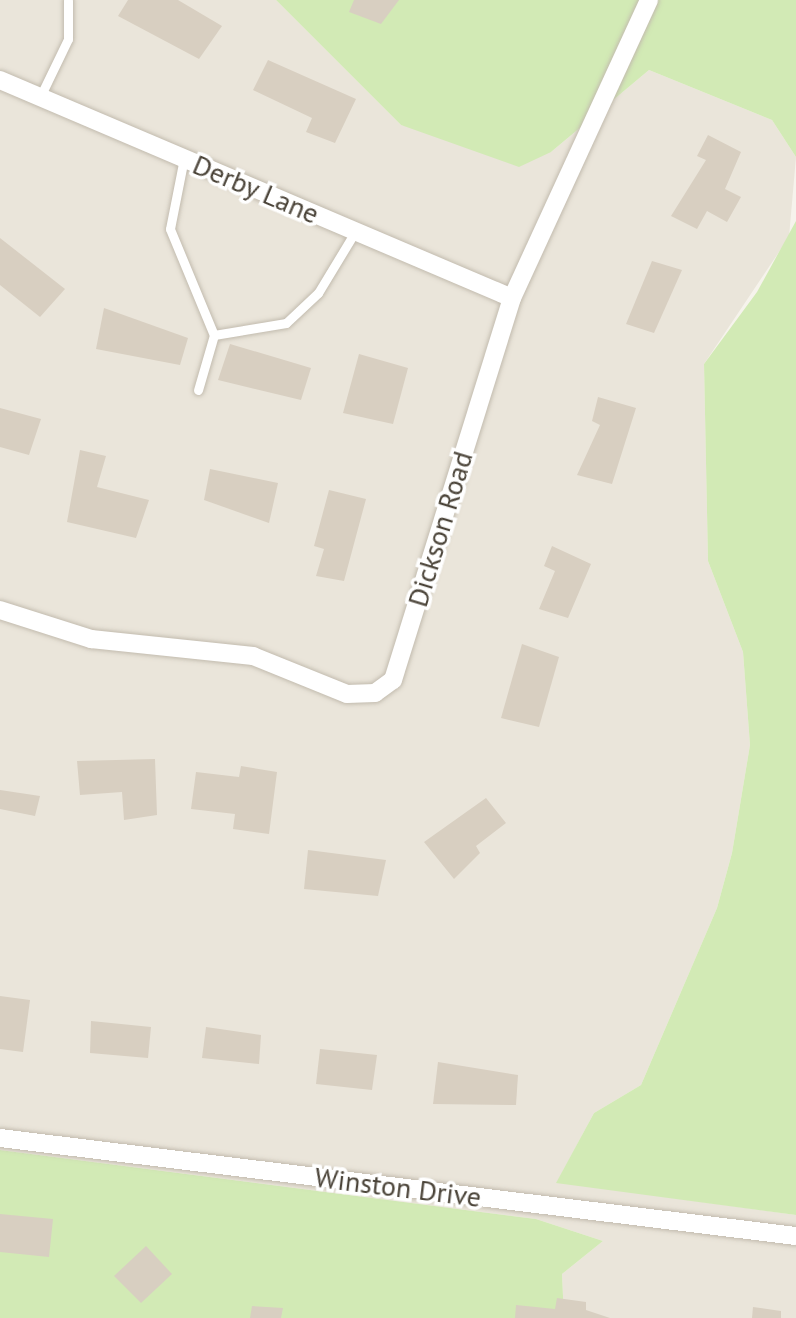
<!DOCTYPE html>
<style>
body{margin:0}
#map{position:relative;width:796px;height:1318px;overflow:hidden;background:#f6f3ec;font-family:"PT Sans",sans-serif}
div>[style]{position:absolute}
.residential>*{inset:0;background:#eae5da}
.green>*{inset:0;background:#d2eab5}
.building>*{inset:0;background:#d8cfc1}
.roads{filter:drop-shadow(0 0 2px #c2bbae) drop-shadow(0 0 2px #c2bbae)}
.service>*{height:9px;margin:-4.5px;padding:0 4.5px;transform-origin:4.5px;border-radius:4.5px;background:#fff}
.minor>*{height:18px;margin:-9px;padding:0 9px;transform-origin:9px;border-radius:9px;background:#fff}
span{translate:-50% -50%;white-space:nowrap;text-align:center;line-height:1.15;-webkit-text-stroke:7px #fff;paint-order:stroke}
.street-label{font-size:28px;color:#4b4439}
</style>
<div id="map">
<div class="residential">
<i style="clip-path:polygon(0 0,276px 0,401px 125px,551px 152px,649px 70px,772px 120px,796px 157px,789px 237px,704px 364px,708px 561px,743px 652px,750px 745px,732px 853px,717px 908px,641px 1085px,594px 1113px,557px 1182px,796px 1215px,796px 1318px,564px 1318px,562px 1274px,603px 1241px,536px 1219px,0 1150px)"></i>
</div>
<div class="green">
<i style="clip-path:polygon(276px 0,796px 0,796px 157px,772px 120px,649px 70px,551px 152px,519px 167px,401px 125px)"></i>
<i style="clip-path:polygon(796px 221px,796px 1215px,556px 1183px,594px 1113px,641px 1085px,717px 908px,732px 853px,750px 745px,743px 652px,708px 561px,704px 364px,757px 292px)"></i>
<i style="clip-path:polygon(0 1150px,536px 1219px,603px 1241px,562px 1274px,564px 1318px,0 1318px)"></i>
</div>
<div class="building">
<i style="clip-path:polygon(128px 0,178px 0,222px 26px,199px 59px,118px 16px)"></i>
<i style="clip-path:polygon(354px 0,399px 0,381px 24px,349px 12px)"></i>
<i style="clip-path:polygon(268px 60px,356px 99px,335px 143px,306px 132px,312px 118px,253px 90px)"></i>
<i style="clip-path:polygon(708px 135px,741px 152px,725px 189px,741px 197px,727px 222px,707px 211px,697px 229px,671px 216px,706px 160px,697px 156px)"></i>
<i style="clip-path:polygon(0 238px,65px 289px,40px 317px,0 285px)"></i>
<i style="clip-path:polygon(652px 261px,682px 270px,654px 333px,626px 324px)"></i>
<i style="clip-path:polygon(104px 308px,188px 338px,180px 365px,96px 349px)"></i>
<i style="clip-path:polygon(230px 344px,311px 368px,301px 400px,218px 380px)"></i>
<i style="clip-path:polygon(359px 354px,408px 368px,393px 424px,343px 413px)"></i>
<i style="clip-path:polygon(598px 397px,636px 408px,612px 484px,577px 475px,600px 425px,592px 421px)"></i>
<i style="clip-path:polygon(0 408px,41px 419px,29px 455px,0 447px)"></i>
<i style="clip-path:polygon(80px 450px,106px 456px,97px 487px,149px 500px,136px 538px,67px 522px)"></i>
<i style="clip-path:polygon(210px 469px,278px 483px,269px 523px,204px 500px)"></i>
<i style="clip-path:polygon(329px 490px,366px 499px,344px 581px,316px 576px,324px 549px,314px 546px)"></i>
<i style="clip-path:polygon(552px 546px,591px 564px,568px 618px,539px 609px,555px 571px,544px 566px)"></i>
<i style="clip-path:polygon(522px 644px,559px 657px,539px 727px,501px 718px)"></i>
<i style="clip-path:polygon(155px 759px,157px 815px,124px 820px,122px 792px,80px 795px,77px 761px)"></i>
<i style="clip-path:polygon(241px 766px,277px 772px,269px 834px,233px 829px,235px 814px,191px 809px,196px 772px,239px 777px)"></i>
<i style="clip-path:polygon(0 790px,40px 796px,35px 816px,0 809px)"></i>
<i style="clip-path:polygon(486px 798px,506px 823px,476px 846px,480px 853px,454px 879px,424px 842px)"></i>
<i style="clip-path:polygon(308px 850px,386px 860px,378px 896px,304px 889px)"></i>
<i style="clip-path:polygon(0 996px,30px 1000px,23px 1052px,0 1049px)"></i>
<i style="clip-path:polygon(91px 1021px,151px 1027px,148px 1058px,90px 1053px)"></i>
<i style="clip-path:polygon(206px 1027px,261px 1035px,259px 1064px,202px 1058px)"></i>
<i style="clip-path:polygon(320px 1049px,377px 1055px,372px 1090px,316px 1084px)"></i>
<i style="clip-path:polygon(438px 1062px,518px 1075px,516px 1105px,433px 1104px)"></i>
<i style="clip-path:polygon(0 1214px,53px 1219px,49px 1257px,0 1252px)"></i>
<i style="clip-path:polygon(146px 1246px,172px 1274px,141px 1303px,114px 1276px)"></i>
<i style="clip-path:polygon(557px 1298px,586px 1302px,586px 1310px,610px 1318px,515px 1318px,516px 1305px,555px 1309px)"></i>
<i style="clip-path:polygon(252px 1306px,283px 1308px,281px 1318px,250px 1318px)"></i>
<i style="clip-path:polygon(753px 1307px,781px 1311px,781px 1318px,752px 1318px)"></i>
</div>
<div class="roads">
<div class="service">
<i style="left:40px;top:97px;width:64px;rotate:-64.2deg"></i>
<i style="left:68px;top:39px;width:39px;rotate:-90deg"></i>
<i style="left:184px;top:158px;width:72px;rotate:101.2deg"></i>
<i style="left:170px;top:229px;width:115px;rotate:67.5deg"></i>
<i style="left:198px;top:390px;width:57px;rotate:-73.8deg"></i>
<i style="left:214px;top:335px;width:73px;rotate:-9.5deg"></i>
<i style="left:286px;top:323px;width:44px;rotate:-43.2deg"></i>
<i style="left:318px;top:293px;width:71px;rotate:-58.8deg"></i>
</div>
<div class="minor">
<i style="left:0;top:80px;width:556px;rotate:23.06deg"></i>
<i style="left:0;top:610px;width:96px;rotate:17.7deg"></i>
<i style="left:91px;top:639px;width:163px;rotate:6deg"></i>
<i style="left:253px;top:656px;width:101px;rotate:22deg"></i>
<i style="left:347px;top:694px;width:28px;rotate:-2deg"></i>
<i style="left:375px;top:693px;width:22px;rotate:-36deg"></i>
<i style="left:393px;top:680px;width:400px;rotate:-72.7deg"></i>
<i style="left:512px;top:298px;width:328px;rotate:-65.3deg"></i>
<i style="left:0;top:1138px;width:802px;rotate:7.02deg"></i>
</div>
</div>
<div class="street-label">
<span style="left:256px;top:189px;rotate:23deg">Derby Lane</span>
<span style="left:440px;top:529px;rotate:-73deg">Dickson Road</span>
<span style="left:398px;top:1187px;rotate:7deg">Winston Drive</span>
</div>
</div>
